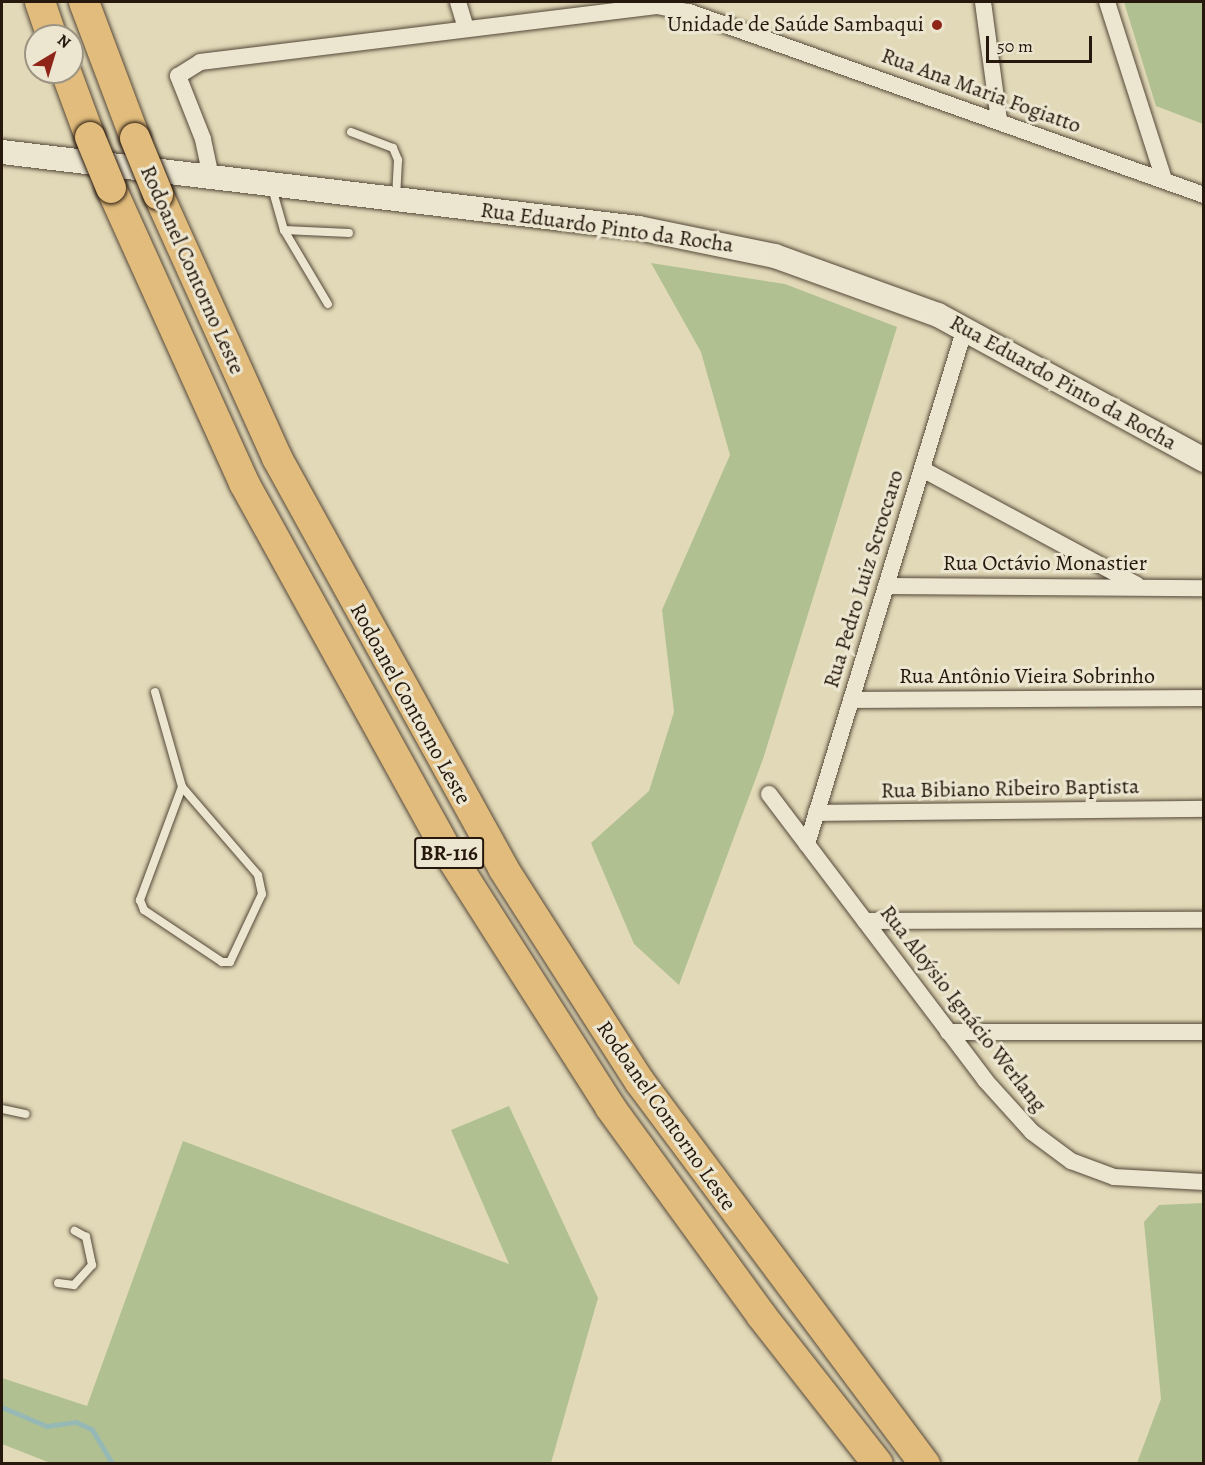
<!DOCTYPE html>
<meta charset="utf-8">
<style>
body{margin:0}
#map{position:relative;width:1205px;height:1465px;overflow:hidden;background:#e2d9b8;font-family:Alegreya,serif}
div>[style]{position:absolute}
.green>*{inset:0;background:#b0c091}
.stream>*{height:4.5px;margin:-2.25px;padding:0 2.25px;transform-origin:2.25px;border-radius:2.25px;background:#96b9b6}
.roads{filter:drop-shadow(0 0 2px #554838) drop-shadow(0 0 2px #554838)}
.service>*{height:8px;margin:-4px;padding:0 4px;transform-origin:4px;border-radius:4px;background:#ece6d1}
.minor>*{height:16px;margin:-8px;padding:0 8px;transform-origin:8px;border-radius:8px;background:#ece6d1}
.secondary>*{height:24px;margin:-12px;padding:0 12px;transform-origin:12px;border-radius:12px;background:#ece6d1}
.motorway>*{height:30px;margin:-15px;padding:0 15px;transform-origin:15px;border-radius:15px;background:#e1bc7c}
.bridges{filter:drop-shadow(0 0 2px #26180d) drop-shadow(0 0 2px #26180d)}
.motorway-bridge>*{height:30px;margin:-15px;padding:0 15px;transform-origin:15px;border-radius:15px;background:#e1bc7c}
.dots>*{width:16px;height:16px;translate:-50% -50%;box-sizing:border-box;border:3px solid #ece6d1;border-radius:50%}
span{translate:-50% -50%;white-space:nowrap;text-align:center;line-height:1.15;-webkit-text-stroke:6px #ece6d1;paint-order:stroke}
.shield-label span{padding:2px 4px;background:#ece6d1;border:2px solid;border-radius:4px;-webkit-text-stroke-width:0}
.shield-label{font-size:21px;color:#26180d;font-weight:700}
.poi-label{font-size:22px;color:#26180d}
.right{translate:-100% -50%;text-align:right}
.street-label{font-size:22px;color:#26180d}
.frame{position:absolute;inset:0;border:3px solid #26180d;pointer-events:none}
.north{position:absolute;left:24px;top:24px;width:60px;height:60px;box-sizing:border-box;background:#ece6d1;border:2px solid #9d9483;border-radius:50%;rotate:38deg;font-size:16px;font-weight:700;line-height:24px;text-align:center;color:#26180d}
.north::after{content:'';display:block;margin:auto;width:21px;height:27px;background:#8f2418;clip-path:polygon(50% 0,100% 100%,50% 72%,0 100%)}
.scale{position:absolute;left:986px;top:36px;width:106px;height:27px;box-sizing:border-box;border:3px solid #26180d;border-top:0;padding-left:8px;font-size:18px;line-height:21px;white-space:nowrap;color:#26180d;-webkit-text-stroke:4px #ece6d1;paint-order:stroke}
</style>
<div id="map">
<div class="green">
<i style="clip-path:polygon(1124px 2px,1203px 2px,1203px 124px,1156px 106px)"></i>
<i style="clip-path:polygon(651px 263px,785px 284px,897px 327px,763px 759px,679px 985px,634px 944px,591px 843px,649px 791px,674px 712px,662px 610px,730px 455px,701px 352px)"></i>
<i style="clip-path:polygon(509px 1106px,598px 1298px,551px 1463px,53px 1464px,2px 1444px,2px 1378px,87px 1406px,183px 1141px,509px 1264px,451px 1130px)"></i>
<i style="clip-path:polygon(1203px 1203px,1203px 1463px,1137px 1463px,1161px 1399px,1144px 1222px,1159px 1205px)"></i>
</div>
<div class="stream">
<i style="left:2px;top:1407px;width:49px;rotate:22.9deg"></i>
<i style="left:47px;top:1426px;width:29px;rotate:-8deg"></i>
<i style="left:76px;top:1422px;width:17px;rotate:24deg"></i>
<i style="left:92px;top:1429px;width:41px;rotate:59deg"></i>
</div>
<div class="roads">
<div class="service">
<i style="left:351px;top:132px;width:45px;rotate:20.9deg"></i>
<i style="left:393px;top:148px;width:13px;rotate:67deg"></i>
<i style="left:398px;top:160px;width:36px;rotate:93deg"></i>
<i style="left:272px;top:188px;width:44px;rotate:74.1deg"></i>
<i style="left:284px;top:230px;width:86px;rotate:59.3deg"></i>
<i style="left:284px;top:230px;width:65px;rotate:2.6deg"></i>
<i style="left:155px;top:692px;width:99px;rotate:74.1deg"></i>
<i style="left:182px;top:787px;width:121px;rotate:110.4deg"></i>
<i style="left:140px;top:900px;width:11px;rotate:68deg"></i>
<i style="left:144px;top:910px;width:94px;rotate:33.7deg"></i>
<i style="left:222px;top:962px;width:8px"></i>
<i style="left:230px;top:962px;width:75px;rotate:-64.8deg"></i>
<i style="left:262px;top:894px;width:19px;rotate:-102deg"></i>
<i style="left:258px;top:875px;width:116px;rotate:-130.8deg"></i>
<i style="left:2px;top:1109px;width:24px;rotate:12deg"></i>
<i style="left:58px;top:1283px;width:16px;rotate:7deg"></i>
<i style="left:74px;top:1285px;width:27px;rotate:-48deg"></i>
<i style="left:92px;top:1265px;width:29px;rotate:-102deg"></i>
<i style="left:86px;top:1237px;width:13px;rotate:-151deg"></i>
</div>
<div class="minor">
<i style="left:458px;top:2px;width:27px;rotate:73deg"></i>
<i style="left:983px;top:2px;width:119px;rotate:82.3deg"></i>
<i style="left:1107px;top:2px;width:187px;rotate:72.2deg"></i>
<i style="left:211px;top:177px;width:39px;rotate:-102deg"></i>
<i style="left:203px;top:139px;width:68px;rotate:-111.6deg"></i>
<i style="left:178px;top:76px;width:26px;rotate:-32deg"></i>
<i style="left:200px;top:62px;width:460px;rotate:-7deg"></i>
<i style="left:657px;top:6px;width:33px;rotate:11deg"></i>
<i style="left:689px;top:12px;width:547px;rotate:19.56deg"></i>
<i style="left:922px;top:469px;width:244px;rotate:28.3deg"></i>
<i style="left:886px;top:586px;width:318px;rotate:0.4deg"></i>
<i style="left:851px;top:700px;width:353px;rotate:-0.3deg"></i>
<i style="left:769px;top:794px;width:358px;rotate:52.9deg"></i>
<i style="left:985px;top:1080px;width:70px;rotate:47.9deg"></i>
<i style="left:1032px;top:1132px;width:49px;rotate:36.6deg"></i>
<i style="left:1071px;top:1161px;width:46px;rotate:20.4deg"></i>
<i style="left:1114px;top:1177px;width:90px;rotate:3.2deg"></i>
<i style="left:816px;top:813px;width:388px;rotate:-0.6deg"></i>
<i style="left:807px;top:844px;width:540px;rotate:-72.98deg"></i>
<i style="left:865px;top:921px;width:339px;rotate:-0.2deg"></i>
<i style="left:948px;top:1032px;width:256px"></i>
</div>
<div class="secondary">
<i style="left:2px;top:152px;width:641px;rotate:6.81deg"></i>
<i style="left:638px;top:228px;width:140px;rotate:11.6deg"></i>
<i style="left:775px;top:256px;width:173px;rotate:19.9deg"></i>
<i style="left:938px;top:315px;width:303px;rotate:28.6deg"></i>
</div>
<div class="motorway">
<i style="left:40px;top:2px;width:36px;rotate:71deg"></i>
<i style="left:84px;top:2px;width:145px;rotate:69.4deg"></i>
<i style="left:66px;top:72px;width:69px;rotate:69.7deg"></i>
<i style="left:111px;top:188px;width:324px;rotate:65.7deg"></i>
<i style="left:244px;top:483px;width:414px;rotate:61.1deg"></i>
<i style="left:444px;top:846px;width:309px;rotate:57.5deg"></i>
<i style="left:610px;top:1107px;width:257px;rotate:54deg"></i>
<i style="left:761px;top:1315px;width:189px;rotate:51.9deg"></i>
<i style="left:158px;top:194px;width:290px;rotate:65.7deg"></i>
<i style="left:277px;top:458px;width:468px;rotate:61.1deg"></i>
<i style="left:503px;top:868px;width:254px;rotate:57.4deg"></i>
<i style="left:640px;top:1082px;width:477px;rotate:53.3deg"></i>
</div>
</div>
<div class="bridges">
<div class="motorway-bridge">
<i style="left:90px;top:137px;width:55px;rotate:67.6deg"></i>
<i style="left:135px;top:138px;width:61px;rotate:67.7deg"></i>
</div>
</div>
<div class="dots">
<i style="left:937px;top:25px;background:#8f2418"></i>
</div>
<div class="shield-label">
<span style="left:449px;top:853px">BR-116</span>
</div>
<div class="poi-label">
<span class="right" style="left:924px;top:25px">Unidade de Saúde Sambaqui</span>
</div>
<div class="street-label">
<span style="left:981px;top:91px;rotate:20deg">Rua Ana Maria Fogiatto</span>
<span style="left:607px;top:228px;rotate:8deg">Rua Eduardo Pinto da Rocha</span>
<span style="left:192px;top:270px;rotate:66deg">Rodoanel Contorno Leste</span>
<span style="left:1063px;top:383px;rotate:29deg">Rua Eduardo Pinto da Rocha</span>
<span style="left:1045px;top:564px">Rua Octávio Monastier</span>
<span style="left:864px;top:579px;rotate:-73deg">Rua Pedro Luiz Scroccaro</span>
<span style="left:1027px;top:677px">Rua Antônio Vieira Sobrinho</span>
<span style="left:410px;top:704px;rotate:61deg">Rodoanel Contorno Leste</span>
<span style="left:1010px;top:789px;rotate:-1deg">Rua Bibiano Ribeiro Baptista</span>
<span style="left:963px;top:1009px;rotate:52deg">Rua Aloýsio Ignácio Werlang</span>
<span style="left:666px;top:1116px;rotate:55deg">Rodoanel Contorno Leste</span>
</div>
<div class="frame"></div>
<div class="north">N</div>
<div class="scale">50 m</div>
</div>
